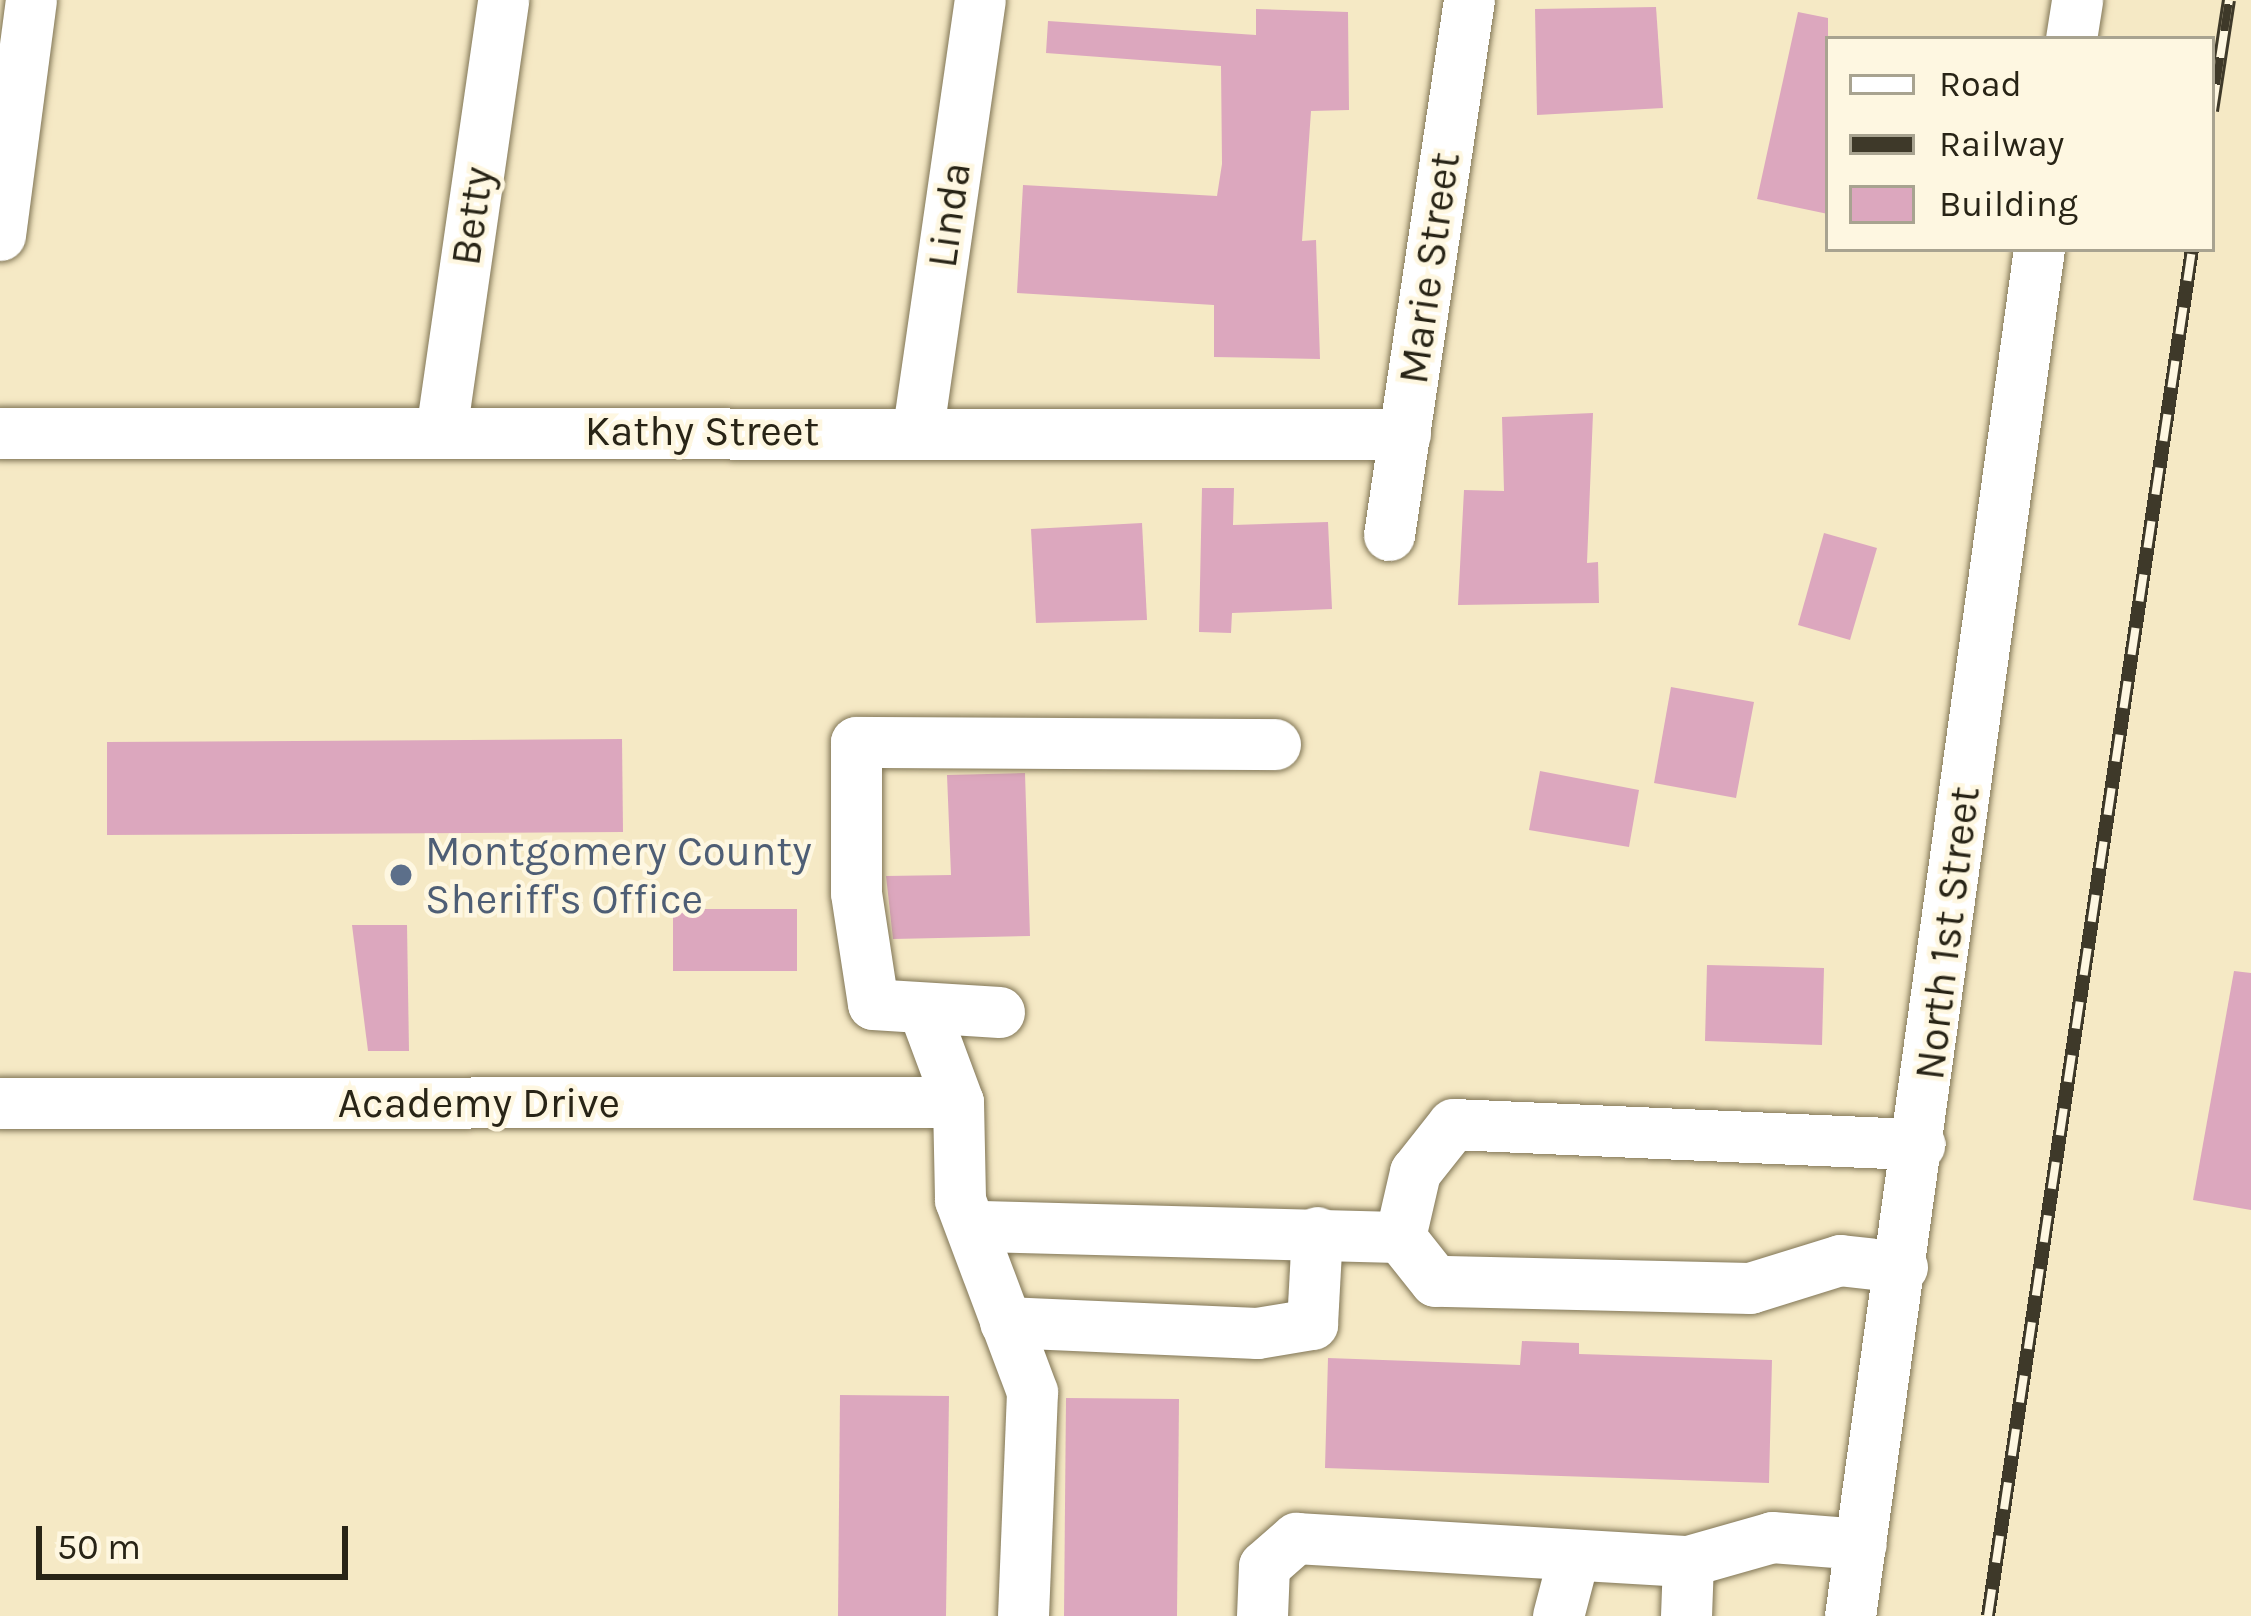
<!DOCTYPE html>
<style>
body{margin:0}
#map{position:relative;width:2251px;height:1616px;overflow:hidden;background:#f5e9c5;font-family:Karla,sans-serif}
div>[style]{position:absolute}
.building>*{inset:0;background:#dca7be}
.roads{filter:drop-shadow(0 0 3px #807555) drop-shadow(0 0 3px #807555)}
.minor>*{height:51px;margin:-25.5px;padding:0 25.5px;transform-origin:25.5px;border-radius:25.5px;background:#fff}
.rail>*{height:14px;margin-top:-7px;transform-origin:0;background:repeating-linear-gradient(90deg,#fef7e1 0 27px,#3e3929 0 54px);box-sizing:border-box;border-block:3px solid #3e3929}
.dots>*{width:33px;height:33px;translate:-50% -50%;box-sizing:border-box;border:6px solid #fef7e1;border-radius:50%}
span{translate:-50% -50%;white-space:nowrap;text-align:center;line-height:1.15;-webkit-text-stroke:9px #fef7e1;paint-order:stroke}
.street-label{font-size:42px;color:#282416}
.service-label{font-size:42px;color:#4e5e75}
.left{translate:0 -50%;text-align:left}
.legend{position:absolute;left:1825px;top:36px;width:390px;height:216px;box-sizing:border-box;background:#fef7e1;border:3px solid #a8a390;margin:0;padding:15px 21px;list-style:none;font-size:36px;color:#282416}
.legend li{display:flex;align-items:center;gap:24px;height:60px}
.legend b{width:60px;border:3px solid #a8a390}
.scale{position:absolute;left:36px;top:1526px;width:312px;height:54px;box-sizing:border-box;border:6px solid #282416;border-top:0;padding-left:15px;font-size:36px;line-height:42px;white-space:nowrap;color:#282416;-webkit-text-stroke:9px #fef7e1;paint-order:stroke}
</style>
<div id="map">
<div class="building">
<i style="clip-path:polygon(1656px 7px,1663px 108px,1537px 115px,1535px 9px)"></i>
<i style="clip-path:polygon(1256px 9px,1348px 12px,1349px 110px,1311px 111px,1302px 241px,1316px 240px,1320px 359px,1214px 357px,1214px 305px,1017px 293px,1023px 185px,1217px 196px,1222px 164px,1221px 66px,1046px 53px,1048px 21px,1256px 35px)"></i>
<i style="clip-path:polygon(1798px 12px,1828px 18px,1828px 214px,1757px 199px)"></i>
<i style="clip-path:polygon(1593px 413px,1587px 563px,1598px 562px,1599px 603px,1458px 605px,1464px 490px,1504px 491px,1502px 417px)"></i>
<i style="clip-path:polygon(1202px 488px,1234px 488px,1233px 525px,1328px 522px,1332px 609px,1232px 613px,1231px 633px,1199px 632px)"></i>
<i style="clip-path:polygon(1142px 523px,1147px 620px,1036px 623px,1031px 529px)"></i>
<i style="clip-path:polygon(1824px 533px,1877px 548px,1850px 640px,1798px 625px)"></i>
<i style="clip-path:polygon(1671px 687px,1754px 702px,1736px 798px,1654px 783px)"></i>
<i style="clip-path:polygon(622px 739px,623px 832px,107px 835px,107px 742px)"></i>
<i style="clip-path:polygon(1540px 771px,1639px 790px,1629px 847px,1529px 830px)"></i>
<i style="clip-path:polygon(1025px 773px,1030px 936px,893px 939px,886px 876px,951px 875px,947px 775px)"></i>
<i style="clip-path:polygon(673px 909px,797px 909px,797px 971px,673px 971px)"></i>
<i style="clip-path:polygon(352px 925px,407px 925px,409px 1051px,368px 1051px)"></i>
<i style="clip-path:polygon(1707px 965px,1824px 968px,1822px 1045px,1705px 1041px)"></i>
<i style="clip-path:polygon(2234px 971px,2251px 973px,2251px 1210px,2193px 1200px)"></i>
<i style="clip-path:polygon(1522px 1341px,1579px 1343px,1579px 1354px,1772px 1360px,1769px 1483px,1325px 1468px,1328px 1358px,1520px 1365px)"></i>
<i style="clip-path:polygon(840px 1395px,949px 1396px,946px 1616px,838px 1616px)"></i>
<i style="clip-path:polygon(1066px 1398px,1179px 1399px,1177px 1616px,1064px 1616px)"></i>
</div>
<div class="roads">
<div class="minor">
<i style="left:2071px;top:39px;width:39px;rotate:-81deg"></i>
<i style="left:0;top:235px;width:237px;rotate:-82.5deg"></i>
<i style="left:918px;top:429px;width:433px;rotate:-81.8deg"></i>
<i style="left:441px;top:432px;width:436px;rotate:-81.8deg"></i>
<i style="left:0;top:433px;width:1405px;rotate:0.04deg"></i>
<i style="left:1389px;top:535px;width:541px;rotate:-81.5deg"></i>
<i style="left:923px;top:1008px;width:100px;rotate:69.6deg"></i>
<i style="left:958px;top:1102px;width:98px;rotate:88.8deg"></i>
<i style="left:960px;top:1200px;width:205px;rotate:69.4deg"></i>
<i style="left:1032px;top:1392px;width:224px;rotate:92.3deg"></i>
<i style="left:999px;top:1012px;width:126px;rotate:-176.4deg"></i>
<i style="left:873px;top:1004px;width:112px;rotate:-98.7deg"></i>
<i style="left:856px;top:893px;width:151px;rotate:-90deg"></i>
<i style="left:856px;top:742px;width:419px;rotate:0.3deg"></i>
<i style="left:0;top:1103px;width:958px;rotate:-0.06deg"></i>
<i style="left:979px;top:1226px;width:421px;rotate:1.5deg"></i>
<i style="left:1902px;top:1267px;width:62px;rotate:-173.6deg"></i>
<i style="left:1840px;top:1260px;width:94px;rotate:162.7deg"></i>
<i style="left:1750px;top:1288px;width:315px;rotate:-178.7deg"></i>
<i style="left:1435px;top:1281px;width:56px;rotate:-128.5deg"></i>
<i style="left:1400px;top:1237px;width:67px;rotate:-77deg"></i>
<i style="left:1415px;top:1172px;width:61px;rotate:-51.6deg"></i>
<i style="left:1453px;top:1124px;width:467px;rotate:2.5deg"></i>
<i style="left:1005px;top:1322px;width:252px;rotate:2.5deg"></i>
<i style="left:1257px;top:1333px;width:56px;rotate:-9.3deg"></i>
<i style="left:1312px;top:1324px;width:92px;rotate:-86.9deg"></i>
<i style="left:1262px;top:1616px;width:50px;rotate:-87.7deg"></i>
<i style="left:1264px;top:1566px;width:43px;rotate:-41.2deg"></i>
<i style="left:1296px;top:1538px;width:393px;rotate:3.4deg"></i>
<i style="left:1558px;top:1616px;width:63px;rotate:-75.3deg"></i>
<i style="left:1686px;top:1616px;width:55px;rotate:-87.9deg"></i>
<i style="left:1688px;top:1561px;width:87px;rotate:-15.9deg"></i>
<i style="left:1772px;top:1537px;width:89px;rotate:4.5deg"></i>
<i style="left:1850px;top:1616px;width:1380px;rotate:-82.13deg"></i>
</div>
</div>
<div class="rail">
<i style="left:2212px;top:111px;width:112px;rotate:-81.3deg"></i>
<i style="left:1988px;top:1616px;width:1382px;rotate:-81.51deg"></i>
</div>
<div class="dots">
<i style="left:401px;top:875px;background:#5c6f8a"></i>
</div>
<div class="street-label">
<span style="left:949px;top:215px;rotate:-82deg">Linda</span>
<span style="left:472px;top:216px;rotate:-82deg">Betty</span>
<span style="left:1429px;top:268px;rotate:-82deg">Marie Street</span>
<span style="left:702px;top:431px">Kathy Street</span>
<span style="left:1947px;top:933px;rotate:-83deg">North 1st Street</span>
<span style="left:479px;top:1103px">Academy Drive</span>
</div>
<div class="service-label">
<span class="left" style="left:425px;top:875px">Montgomery County<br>Sheriff's Office</span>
</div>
<ul class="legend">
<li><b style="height:15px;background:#fff"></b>Road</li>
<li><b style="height:15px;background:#3e3929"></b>Railway</li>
<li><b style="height:33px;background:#dca7be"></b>Building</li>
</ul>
<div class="scale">50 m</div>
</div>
